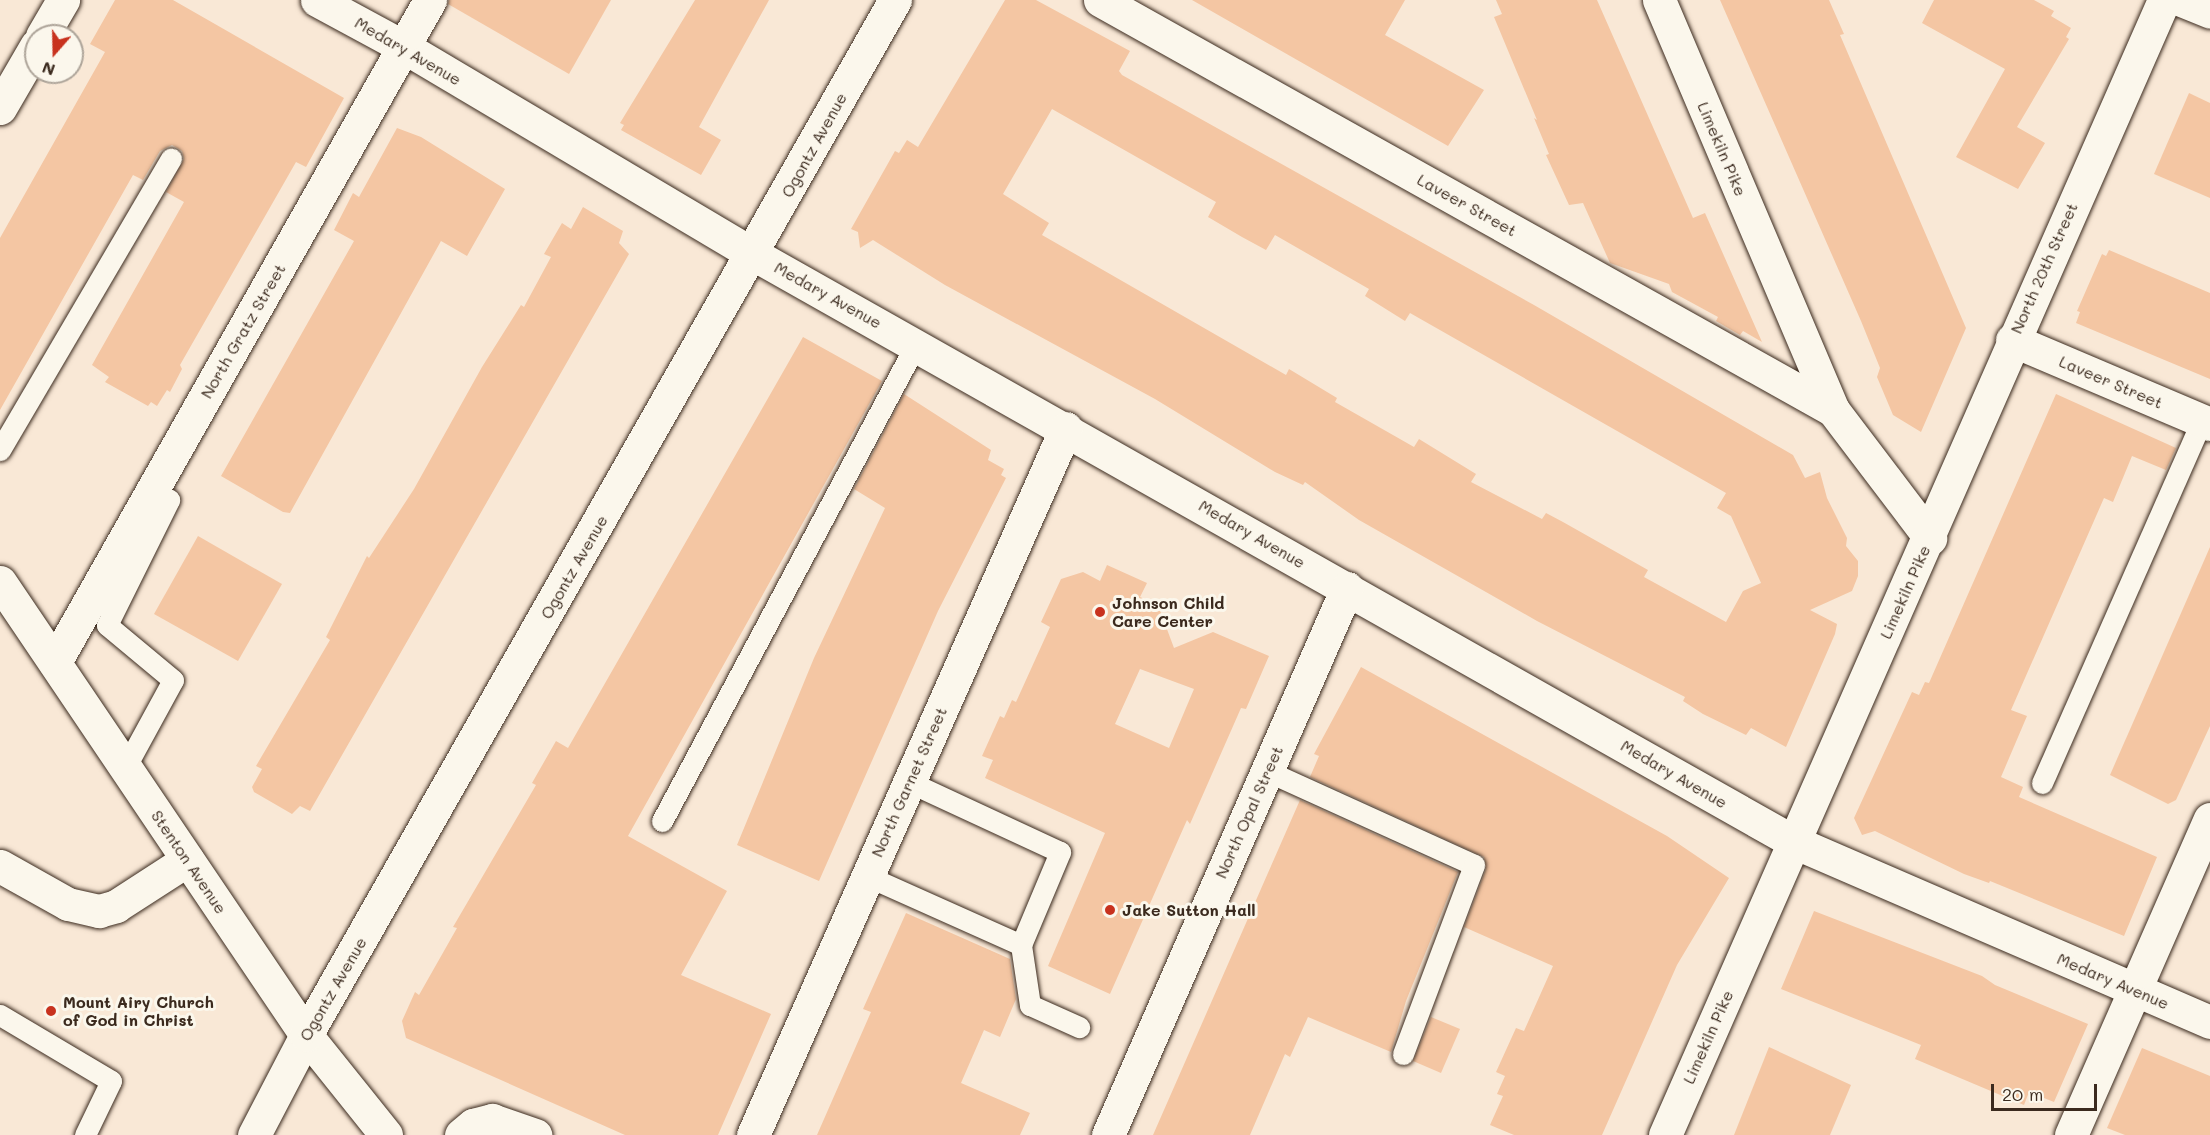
<!DOCTYPE html>
<style>
body{margin:0}
#map{position:relative;width:2210px;height:1135px;overflow:hidden;background:#f9e8d6;font-family:Mali,sans-serif}
div>[style]{position:absolute}
.building>*{inset:0;background:#f4c6a3}
.roads{filter:drop-shadow(0 0 2px #3b2a1e) drop-shadow(0 0 2px #3b2a1e)}
.service>*{height:21px;margin:-10.5px;padding:0 10.5px;transform-origin:10.5px;border-radius:10.5px;background:#fbf7ec}
.minor>*{height:33px;margin:-16.5px;padding:0 16.5px;transform-origin:16.5px;border-radius:16.5px;background:#fbf7ec}
.tertiary>*{height:33px;margin:-16.5px;padding:0 16.5px;transform-origin:16.5px;border-radius:16.5px;background:#fbf7ec}
.primary>*{height:33px;margin:-16.5px;padding:0 16.5px;transform-origin:16.5px;border-radius:16.5px;background:#fbf7ec}
.dots>*{width:16px;height:16px;translate:-50% -50%;box-sizing:border-box;border:3px solid #fbf7ec;border-radius:50%}
span{translate:-50% -50%;white-space:nowrap;text-align:center;line-height:1.15;-webkit-text-stroke:6px #fbf7ec;paint-order:stroke}
.street-label{font-size:16px;color:#3b2a1e}
.poi-label{font-size:16px;color:#3b2a1e;font-weight:700}
.left{translate:0 -50%;text-align:left}
.north{position:absolute;left:24px;top:24px;width:60px;height:60px;box-sizing:border-box;background:#fbf7ec;border:2px solid #aea59a;border-radius:50%;rotate:200deg;font-size:16px;font-weight:700;line-height:24px;text-align:center;color:#3b2a1e}
.north::after{content:'';display:block;margin:auto;width:21px;height:27px;background:#c8321e;clip-path:polygon(50% 0,100% 100%,50% 72%,0 100%)}
.scale{position:absolute;left:1991px;top:1084px;width:106px;height:27px;box-sizing:border-box;border:3px solid #3b2a1e;border-top:0;padding-left:8px;font-size:18px;line-height:21px;white-space:nowrap;color:#3b2a1e;-webkit-text-stroke:4px #fbf7ec;paint-order:stroke}
</style>
<div id="map">
<div class="building">
<i style="clip-path:polygon(115px 0,173px 0,344px 98px,306px 167px,296px 162px,180px 365px,182px 369px,170px 392px,167px 390px,157px 406px,151px 402px,148px 406px,105px 382px,109px 377px,92px 365px,184px 202px,166px 192px,184px 159px,182px 151px,172px 145px,160px 151px,143px 180px,133px 175px,0 410px,0 238px,105px 52px,90px 44px)"></i>
<i style="clip-path:polygon(449px 0,611px 0,569px 74px,448px 4px)"></i>
<i style="clip-path:polygon(695px 0,769px 0,699px 127px,721px 140px,701px 175px,621px 130px,624px 125px,620px 123px)"></i>
<i style="clip-path:polygon(evenodd,1005px 0,1036px 0,1130px 51px,1119px 71px,1122px 75px,1534px 305px,1793px 455px,1805px 478px,1820px 472px,1827px 498px,1847px 538px,1846px 546px,1858px 561px,1858px 576px,1852px 591px,1810px 610px,1837px 624px,1835px 634px,1786px 747px,1751px 728px,1746px 735px,1703px 714px,1683px 701px,1685px 697px,1537px 621px,1359px 520px,1305px 482px,1303px 485px,1275px 472px,1155px 399px,945px 285px,873px 240px,860px 248px,858px 232px,851px 229px,895px 151px,899px 153px,907px 140px,918px 147px,1005px 0,1052px 109px,1216px 202px,1208px 217px,1242px 237px,1266px 250px,1275px 235px,1369px 289px,1365px 296px,1405px 321px,1410px 313px,1726px 493px,1717px 508px,1731px 516px,1761px 583px,1743px 591px,1726px 622px,1644px 577px,1648px 570px,1563px 522px,1546px 513px,1542px 519px,1471px 482px,1476px 474px,1419px 439px,1414px 447px,1335px 402px,1337px 398px,1289px 369px,1286px 375px,1042px 235px,1049px 223px,1003px 194px,1052px 109px)"></i>
<i style="clip-path:polygon(1192px 0,1405px 0,1385px 35px,1484px 90px,1448px 146px)"></i>
<i style="clip-path:polygon(1496px 0,1597px 0,1693px 218px,1705px 213px,1762px 342px,1743px 331px,1740px 335px,1716px 321px,1718px 317px,1672px 292px,1669px 284px,1610px 263px,1583px 203px,1569px 205px,1546px 155px,1549px 154px,1534px 118px,1537px 120px,1494px 17px,1502px 14px)"></i>
<i style="clip-path:polygon(1720px 0,1829px 0,1844px 34px,1840px 35px,1966px 328px,1921px 432px,1893px 415px,1877px 377px,1880px 368px,1861px 321px)"></i>
<i style="clip-path:polygon(1934px 0,2034px 0,2054px 11px,2051px 16px,2071px 28px,2066px 37px,2069px 39px,2017px 127px,2045px 143px,2018px 189px,1956px 157px,2005px 69px,1922px 23px)"></i>
<i style="clip-path:polygon(2189px 93px,2210px 103px,2210px 198px,2154px 174px)"></i>
<i style="clip-path:polygon(397px 128px,421px 137px,505px 189px,467px 256px,441px 241px,290px 513px,283px 512px,221px 476px,354px 241px,334px 230px,353px 193px,359px 197px)"></i>
<i style="clip-path:polygon(583px 207px,623px 231px,619px 243px,629px 254px,310px 811px,300px 806px,292px 814px,254px 792px,252px 787px,262px 769px,256px 766px,330px 640px,326px 637px,367px 556px,369px 558px,414px 489px,482px 367px,521px 305px,524px 307px,551px 257px,544px 254px,562px 223px,571px 229px)"></i>
<i style="clip-path:polygon(2109px 250px,2210px 293px,2210px 379px,2076px 323px,2080px 312px,2077px 311px,2102px 254px,2106px 256px)"></i>
<i style="clip-path:polygon(803px 337px,882px 381px,628px 836px,727px 891px,681px 975px,771px 1014px,718px 1135px,625px 1135px,406px 1038px,402px 1021px,415px 992px,419px 995px,457px 928px,453px 927px,536px 785px,532px 783px,556px 741px,568px 748px)"></i>
<i style="clip-path:polygon(904px 394px,991px 450px,988px 460px,1004px 469px,1001px 475px,1006px 478px,938px 611px,819px 881px,737px 845px,814px 658px,885px 508px,854px 489px)"></i>
<i style="clip-path:polygon(2056px 394px,2176px 448px,2166px 470px,2132px 456px,2113px 502px,2104px 498px,2011px 710px,2027px 716px,2001px 777px,2023px 787px,2019px 797px,2157px 857px,2124px 936px,1990px 881px,1989px 883px,1964px 874px,1875px 831px,1862px 835px,1854px 818px,1912px 692px,1919px 695px,1925px 682px,1929px 683px)"></i>
<i style="clip-path:polygon(198px 536px,282px 584px,238px 661px,154px 614px)"></i>
<i style="clip-path:polygon(2210px 547px,2210px 726px,2176px 800px,2168px 804px,2110px 775px)"></i>
<i style="clip-path:polygon(evenodd,1107px 565px,1147px 583px,1140px 597px,1158px 605px,1174px 648px,1213px 632px,1269px 656px,1246px 709px,1241px 708px,1190px 824px,1187px 820px,1110px 994px,1048px 966px,1105px 833px,985px 778px,993px 760px,982px 756px,1000px 716px,1004px 718px,1012px 700px,1016px 702px,1050px 627px,1041px 622px,1061px 579px,1083px 572px,1100px 581px,1107px 565px,1140px 669px,1194px 689px,1169px 748px,1115px 724px,1140px 669px)"></i>
<i style="clip-path:polygon(1361px 667px,1667px 836px,1729px 878px,1677px 965px,1602px 1135px,1514px 1135px,1490px 1125px,1503px 1096px,1497px 1094px,1505px 1076px,1496px 1072px,1516px 1028px,1524px 1031px,1553px 966px,1464px 927px,1486px 869px,1484px 857px,1310px 777px,1319px 756px,1314px 754px)"></i>
<i style="clip-path:polygon(1300px 800px,1458px 872px,1406px 1001px,1391px 1052px,1308px 1017px,1290px 1057px,1285px 1054px,1250px 1135px,1153px 1135px)"></i>
<i style="clip-path:polygon(1814px 911px,1982px 976px,1995px 985px,2088px 1024px,2054px 1102px,2029px 1092px,2024px 1105px,1915px 1059px,1921px 1045px,1781px 989px)"></i>
<i style="clip-path:polygon(906px 913px,1010px 959px,1016px 999px,1000px 1037px,984px 1030px,961px 1083px,1030px 1113px,1020px 1135px,817px 1135px,871px 1012px,863px 1009px)"></i>
<i style="clip-path:polygon(1431px 1017px,1460px 1029px,1441px 1073px,1413px 1061px)"></i>
<i style="clip-path:polygon(1769px 1047px,1851px 1085px,1830px 1135px,1734px 1135px)"></i>
<i style="clip-path:polygon(2142px 1048px,2210px 1076px,2210px 1135px,2125px 1135px,2107px 1128px)"></i>
</div>
<div class="roads">
<div class="service">
<i style="left:0;top:450px;width:338px;rotate:-59.6deg"></i>
<i style="left:125px;top:768px;width:100px;rotate:-61.4deg"></i>
<i style="left:173px;top:680px;width:86px;rotate:-140.2deg"></i>
<i style="left:107px;top:625px;width:140px;rotate:-63.6deg"></i>
<i style="left:169px;top:500px;width:20px;rotate:-156deg"></i>
<i style="left:1267px;top:771px;width:227px;rotate:24.4deg"></i>
<i style="left:1474px;top:865px;width:202px;rotate:110.6deg"></i>
<i style="left:2042px;top:783px;width:396px;rotate:-66.2deg"></i>
<i style="left:662px;top:821px;width:540px;rotate:-61.96deg"></i>
<i style="left:867px;top:876px;width:169px;rotate:24.1deg"></i>
<i style="left:1021px;top:945px;width:101px;rotate:-67.2deg"></i>
<i style="left:1060px;top:852px;width:166px;rotate:-155.1deg"></i>
<i style="left:1021px;top:945px;width:61px;rotate:81.5deg"></i>
<i style="left:1030px;top:1005px;width:54px;rotate:24.2deg"></i>
<i style="left:0;top:1015px;width:129px;rotate:30.7deg"></i>
<i style="left:111px;top:1081px;width:60px;rotate:115.7deg"></i>
</div>
<div class="minor">
<i style="left:317px;top:0;width:99px;rotate:28.4deg"></i>
<i style="left:404px;top:47px;width:406px;rotate:30.7deg"></i>
<i style="left:753px;top:254px;width:1196px;rotate:29.46deg"></i>
<i style="left:1794px;top:842px;width:453px;rotate:23.4deg"></i>
<i style="left:1100px;top:0;width:840px;rotate:29.22deg"></i>
<i style="left:2181px;top:0;width:31px;rotate:22deg"></i>
<i style="left:42px;top:36px;width:42px;rotate:-59.7deg"></i>
<i style="left:0;top:108px;width:72px;rotate:-59.9deg"></i>
<i style="left:2012px;top:340px;width:215px;rotate:23deg"></i>
<i style="left:55px;top:662px;width:761px;rotate:-60.47deg"></i>
<i style="left:0;top:866px;width:78px;rotate:29.2deg"></i>
<i style="left:68px;top:904px;width:32px;rotate:13deg"></i>
<i style="left:99px;top:911px;width:18px;rotate:-16deg"></i>
<i style="left:116px;top:906px;width:85px;rotate:-32.9deg"></i>
<i style="left:461px;top:1135px;width:16px;rotate:-40deg"></i>
<i style="left:473px;top:1125px;width:20px;rotate:-15deg"></i>
<i style="left:492px;top:1120px;width:46px;rotate:19.2deg"></i>
<i style="left:753px;top:1135px;width:773px;rotate:-66.12deg"></i>
<i style="left:1108px;top:1135px;width:597px;rotate:-66.4deg"></i>
<i style="left:2071px;top:1135px;width:345px;rotate:-66.3deg"></i>
</div>
<div class="tertiary">
<i style="left:1659px;top:0;width:445px;rotate:67deg"></i>
<i style="left:1833px;top:410px;width:161px;rotate:52.8deg"></i>
<i style="left:1665px;top:1135px;width:1240px;rotate:-66.27deg"></i>
</div>
<div class="primary">
<i style="left:0;top:582px;width:547px;rotate:55.96deg"></i>
<i style="left:306px;top:1035px;width:128px;rotate:51.3deg"></i>
<i style="left:254px;top:1135px;width:113px;rotate:-62.5deg"></i>
<i style="left:306px;top:1035px;width:1191px;rotate:-60.36deg"></i>
</div>
</div>
<div class="dots">
<i style="left:1100px;top:612px;background:#c8321e"></i>
<i style="left:1110px;top:910px;background:#c8321e"></i>
<i style="left:51px;top:1011px;background:#c8321e"></i>
</div>
<div class="street-label">
<span style="left:408px;top:51px;rotate:30deg">Medary Avenue</span>
<span style="left:814px;top:145px;rotate:-61deg">Ogontz Avenue</span>
<span style="left:1722px;top:149px;rotate:67deg">Limekiln Pike</span>
<span style="left:1467px;top:205px;rotate:29deg">Laveer Street</span>
<span style="left:2044px;top:268px;rotate:-66deg">North 20th Street</span>
<span style="left:828px;top:295px;rotate:29deg">Medary Avenue</span>
<span style="left:243px;top:331px;rotate:-60deg">North Gratz Street</span>
<span style="left:2111px;top:382px;rotate:23deg">Laveer Street</span>
<span style="left:1252px;top:534px;rotate:30deg">Medary Avenue</span>
<span style="left:574px;top:567px;rotate:-60deg">Ogontz Avenue</span>
<span style="left:1905px;top:592px;rotate:-66deg">Limekiln Pike</span>
<span style="left:1674px;top:774px;rotate:30deg">Medary Avenue</span>
<span style="left:909px;top:782px;rotate:-66deg">North Garnet Street</span>
<span style="left:1249px;top:812px;rotate:-66deg">North Opal Street</span>
<span style="left:189px;top:862px;rotate:56deg">Stenton Avenue</span>
<span style="left:2113px;top:981px;rotate:23deg">Medary Avenue</span>
<span style="left:333px;top:989px;rotate:-60deg">Ogontz Avenue</span>
<span style="left:1708px;top:1037px;rotate:-66deg">Limekiln Pike</span>
</div>
<div class="poi-label">
<span class="left" style="left:1112px;top:612px">Johnson Child<br>Care Center</span>
<span class="left" style="left:1122px;top:910px">Jake Sutton Hall</span>
<span class="left" style="left:63px;top:1011px">Mount Airy Church<br>of God in Christ</span>
</div>
<div class="north">N</div>
<div class="scale">20 m</div>
</div>
